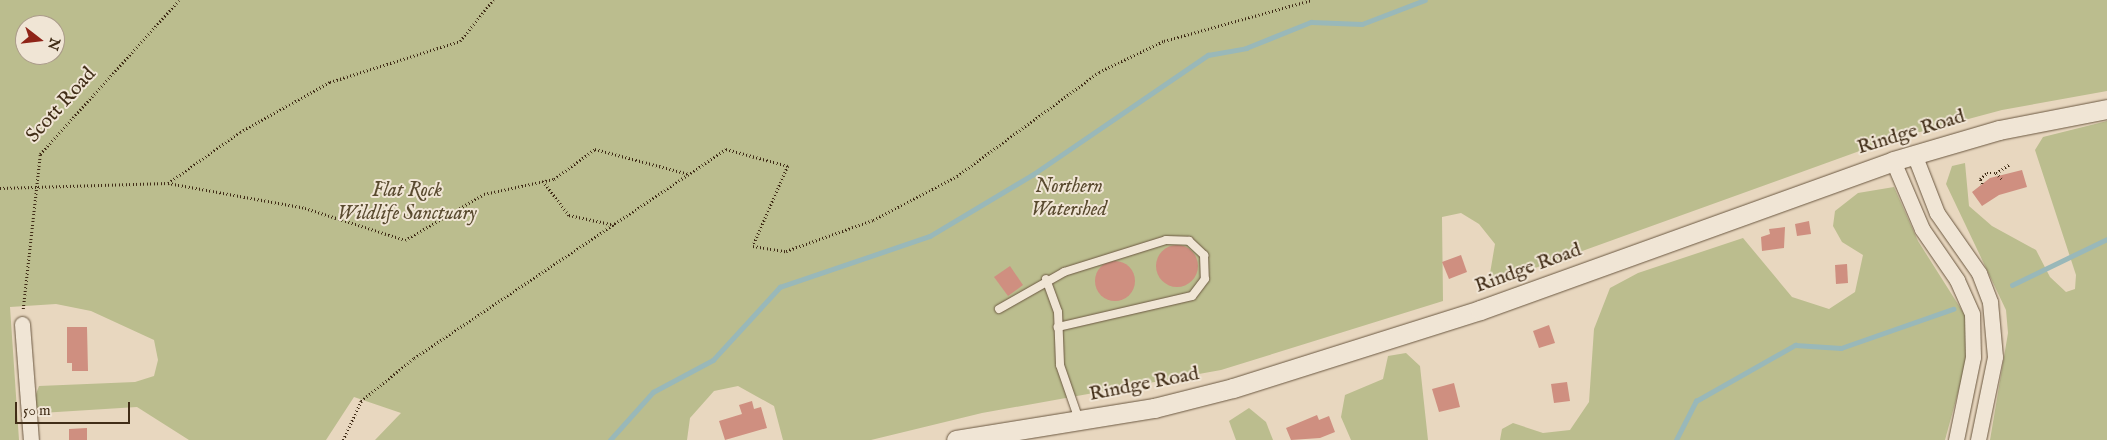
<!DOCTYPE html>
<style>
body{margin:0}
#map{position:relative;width:2107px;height:440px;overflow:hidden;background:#e8d7bf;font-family:"IM FELL English",serif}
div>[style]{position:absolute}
.green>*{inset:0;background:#bbbd8e}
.stream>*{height:4.5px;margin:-2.25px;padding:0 2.25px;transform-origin:2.25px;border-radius:2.25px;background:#99b8b9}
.building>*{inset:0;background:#cf8f80}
.round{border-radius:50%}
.path>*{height:2.5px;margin-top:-1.25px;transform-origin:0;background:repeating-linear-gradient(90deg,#412d17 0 1px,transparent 0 3.5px)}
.roads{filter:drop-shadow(0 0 1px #6b5841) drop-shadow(0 0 1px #6b5841)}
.service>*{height:8px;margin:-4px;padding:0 4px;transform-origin:4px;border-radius:4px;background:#f0e5d5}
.minor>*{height:15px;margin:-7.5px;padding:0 7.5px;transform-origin:7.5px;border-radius:7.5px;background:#f0e5d5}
.tertiary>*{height:19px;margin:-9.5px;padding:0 9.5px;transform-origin:9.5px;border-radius:9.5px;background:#f0e5d5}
span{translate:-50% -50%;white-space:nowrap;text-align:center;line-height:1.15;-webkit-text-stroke:4px #f0e5d5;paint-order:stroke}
.street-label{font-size:20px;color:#412d17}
.park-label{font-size:20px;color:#594a2f;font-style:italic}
.north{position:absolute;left:15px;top:15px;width:50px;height:50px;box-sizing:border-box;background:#f0e5d5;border:1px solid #aa9b89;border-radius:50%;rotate:106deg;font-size:14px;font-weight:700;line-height:20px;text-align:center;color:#412d17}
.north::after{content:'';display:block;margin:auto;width:18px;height:22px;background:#8f2418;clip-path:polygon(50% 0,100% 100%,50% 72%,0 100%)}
.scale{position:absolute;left:15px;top:402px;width:115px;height:22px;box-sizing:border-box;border:2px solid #412d17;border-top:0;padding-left:6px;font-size:15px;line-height:18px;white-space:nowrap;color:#412d17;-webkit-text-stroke:4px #f0e5d5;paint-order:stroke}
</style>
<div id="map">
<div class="green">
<i style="clip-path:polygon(evenodd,0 0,2107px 0,2107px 91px,2002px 110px,1890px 140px,1488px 285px,1495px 244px,1479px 224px,1461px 213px,1442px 217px,1443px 301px,1221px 370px,982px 413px,871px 440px,783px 440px,774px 406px,738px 386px,714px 391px,690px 418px,687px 440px,375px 440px,401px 413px,354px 397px,326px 440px,189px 440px,137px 407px,41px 413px,33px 402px,39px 386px,135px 382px,154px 376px,158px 360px,154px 340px,91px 311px,56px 304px,10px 307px,19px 440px,0 440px,0 0,25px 25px,55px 25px,55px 55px,25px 55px,25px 25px)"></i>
<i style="clip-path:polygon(2107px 121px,2107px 440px,1990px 440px,2008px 333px,2006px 310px,1946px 184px,1952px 166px,1965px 163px,1969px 206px,1992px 226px,2036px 250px,2050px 277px,2066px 292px,2075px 289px,2076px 275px,2035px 150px,2043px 137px)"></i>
<i style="clip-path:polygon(1894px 187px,1918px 241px,1968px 320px,1968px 356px,1945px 440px,1500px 440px,1502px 429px,1513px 423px,1543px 433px,1570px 430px,1589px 402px,1594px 329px,1610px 288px,1638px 273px,1743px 238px,1792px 297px,1829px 309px,1855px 292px,1863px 255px,1842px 242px,1833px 226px,1835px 211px,1858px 193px)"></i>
<i style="clip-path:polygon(1406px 353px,1420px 366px,1428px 440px,1351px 440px,1341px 417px,1345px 395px,1383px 379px,1388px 356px)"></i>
<i style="clip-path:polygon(1249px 408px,1266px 422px,1273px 440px,1236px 440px,1229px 421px)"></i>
</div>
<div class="stream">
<i style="left:2012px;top:285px;width:106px;rotate:-25.8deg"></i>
<i style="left:610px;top:440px;width:64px;rotate:-48.1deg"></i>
<i style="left:653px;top:392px;width:68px;rotate:-28.1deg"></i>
<i style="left:713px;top:360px;width:99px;rotate:-47.5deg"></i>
<i style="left:780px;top:287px;width:158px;rotate:-18.8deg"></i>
<i style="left:930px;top:236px;width:119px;rotate:-30.9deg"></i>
<i style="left:1032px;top:175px;width:213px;rotate:-34.3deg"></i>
<i style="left:1208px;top:55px;width:39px;rotate:-10deg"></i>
<i style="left:1246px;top:48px;width:70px;rotate:-21.8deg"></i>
<i style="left:1311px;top:22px;width:51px;rotate:2.2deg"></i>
<i style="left:1362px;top:24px;width:67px;rotate:-20.9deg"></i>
<i style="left:1676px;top:440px;width:44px;rotate:-62.9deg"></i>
<i style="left:1696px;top:401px;width:114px;rotate:-29.5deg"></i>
<i style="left:1795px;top:345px;width:46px;rotate:3.7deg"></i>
<i style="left:1841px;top:348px;width:119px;rotate:-19.2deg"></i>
</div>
<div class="building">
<i style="clip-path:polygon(2022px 170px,2027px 187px,1999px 195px,1982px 206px,1972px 192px,1990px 178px)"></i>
<i style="clip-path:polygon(1809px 221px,1811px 234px,1797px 236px,1795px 224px)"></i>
<i style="clip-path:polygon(1785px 227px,1784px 248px,1762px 251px,1761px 237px,1770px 234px,1769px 229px)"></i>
<i class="round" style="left:1156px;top:245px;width:42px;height:42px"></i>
<i style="clip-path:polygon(1461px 255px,1467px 272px,1449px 279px,1442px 262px)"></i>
<i class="round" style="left:1095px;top:261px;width:40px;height:40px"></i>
<i style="clip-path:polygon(1847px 264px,1848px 283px,1836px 284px,1835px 265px)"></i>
<i style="clip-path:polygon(1010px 266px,1023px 285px,1008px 296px,994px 277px)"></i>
<i style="clip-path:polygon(1549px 325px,1555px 343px,1539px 348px,1533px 331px)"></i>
<i style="clip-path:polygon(67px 327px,87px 327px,88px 371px,72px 371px,72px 363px,67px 363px)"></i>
<i style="clip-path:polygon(1567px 382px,1570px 401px,1554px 403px,1551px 384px)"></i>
<i style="clip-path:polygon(1454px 383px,1460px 407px,1439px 412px,1432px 389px)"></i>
<i style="clip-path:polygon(752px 401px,754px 409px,761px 407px,767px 428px,725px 440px,719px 421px,742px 414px,739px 405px)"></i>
<i style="clip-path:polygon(1317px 415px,1319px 420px,1329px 416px,1335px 432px,1320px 438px,1291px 440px,1286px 428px)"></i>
<i style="clip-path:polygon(87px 428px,87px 440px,69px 440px,69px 429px)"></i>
</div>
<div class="path">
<i style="left:1996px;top:173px;width:17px;rotate:-33deg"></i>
<i style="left:543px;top:181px;width:43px;rotate:52.6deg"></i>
<i style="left:569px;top:215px;width:47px;rotate:12.3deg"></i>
<i style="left:168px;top:183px;width:88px;rotate:-35.3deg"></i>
<i style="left:240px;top:132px;width:103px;rotate:-29.1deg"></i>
<i style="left:330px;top:82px;width:136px;rotate:-17.5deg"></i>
<i style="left:460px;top:41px;width:53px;rotate:-51.2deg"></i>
<i style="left:1982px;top:184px;width:5px;rotate:-112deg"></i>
<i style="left:1980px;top:179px;width:9px;rotate:-41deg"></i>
<i style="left:1987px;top:173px;width:9px"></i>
<i style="left:1996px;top:173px;width:8px;rotate:45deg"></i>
<i style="left:0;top:188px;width:168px;rotate:-1.7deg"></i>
<i style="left:168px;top:183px;width:139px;rotate:10.3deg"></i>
<i style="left:305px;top:208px;width:105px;rotate:17.7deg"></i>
<i style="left:405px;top:240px;width:91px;rotate:-30.2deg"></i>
<i style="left:484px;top:194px;width:72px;rotate:-12.1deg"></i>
<i style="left:554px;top:179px;width:51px;rotate:-36.2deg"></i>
<i style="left:595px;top:149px;width:97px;rotate:14.9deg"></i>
<i style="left:23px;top:309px;width:156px;rotate:-83.7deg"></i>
<i style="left:40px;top:154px;width:207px;rotate:-47.9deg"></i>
<i style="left:343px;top:440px;width:43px;rotate:-65.2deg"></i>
<i style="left:361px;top:401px;width:68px;rotate:-39.1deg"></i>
<i style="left:414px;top:358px;width:376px;rotate:-33.8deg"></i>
<i style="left:726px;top:149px;width:64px;rotate:15.3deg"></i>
<i style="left:788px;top:166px;width:87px;rotate:113.6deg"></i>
<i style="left:753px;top:246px;width:33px;rotate:9deg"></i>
<i style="left:786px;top:251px;width:92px;rotate:-19.6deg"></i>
<i style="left:873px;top:220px;width:95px;rotate:-27.6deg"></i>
<i style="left:957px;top:176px;width:176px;rotate:-36.2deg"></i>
<i style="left:1099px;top:72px;width:72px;rotate:-25.5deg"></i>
<i style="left:1164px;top:41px;width:154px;rotate:-15.5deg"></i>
</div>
<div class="roads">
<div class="service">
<i style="left:1046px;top:279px;width:35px;rotate:70deg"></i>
<i style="left:1058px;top:312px;width:53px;rotate:87.8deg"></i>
<i style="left:1060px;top:365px;width:58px;rotate:70.9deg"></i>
<i style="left:999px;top:309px;width:75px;rotate:-29.6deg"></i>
<i style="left:1064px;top:272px;width:107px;rotate:-17.4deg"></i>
<i style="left:1166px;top:240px;width:23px;rotate:2deg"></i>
<i style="left:1189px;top:241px;width:21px;rotate:43deg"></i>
<i style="left:1204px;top:255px;width:24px;rotate:88deg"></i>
<i style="left:1205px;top:279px;width:21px;rotate:127deg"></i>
<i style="left:1192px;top:296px;width:138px;rotate:167deg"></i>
</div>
<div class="minor">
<i style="left:1914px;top:154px;width:63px;rotate:68.7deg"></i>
<i style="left:1937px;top:213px;width:73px;rotate:55deg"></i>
<i style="left:1979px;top:273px;width:31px;rotate:69deg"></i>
<i style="left:1990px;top:302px;width:55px;rotate:84.8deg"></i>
<i style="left:1995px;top:357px;width:85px;rotate:101.6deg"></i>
<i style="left:1893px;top:161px;width:74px;rotate:66.9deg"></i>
<i style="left:1922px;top:229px;width:62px;rotate:55.5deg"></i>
<i style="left:1957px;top:280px;width:37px;rotate:66deg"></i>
<i style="left:1972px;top:314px;width:43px;rotate:88.7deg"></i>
<i style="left:1973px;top:357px;width:85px;rotate:101.6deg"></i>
<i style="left:22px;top:324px;width:116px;rotate:85.6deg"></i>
</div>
<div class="tertiary">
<i style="left:956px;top:440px;width:201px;rotate:-9.2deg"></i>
<i style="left:1154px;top:408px;width:81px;rotate:-14.2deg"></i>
<i style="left:1233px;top:388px;width:259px;rotate:-17.5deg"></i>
<i style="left:1480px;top:310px;width:439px;rotate:-19.8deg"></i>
<i style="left:1893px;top:161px;width:110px;rotate:-16.3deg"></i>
<i style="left:1999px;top:130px;width:110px;rotate:-11deg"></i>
</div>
</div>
<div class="street-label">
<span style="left:61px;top:105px;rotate:-48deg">Scott Road</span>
<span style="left:1911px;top:132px;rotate:-17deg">Rindge Road</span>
<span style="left:1528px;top:268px;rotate:-20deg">Rindge Road</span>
<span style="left:1144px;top:384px;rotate:-11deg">Rindge Road</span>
</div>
<div class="park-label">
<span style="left:1069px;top:198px">Northern<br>Watershed</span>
<span style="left:407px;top:202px">Flat Rock<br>Wildlife Sanctuary</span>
</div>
<div class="north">N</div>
<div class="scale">50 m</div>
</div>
